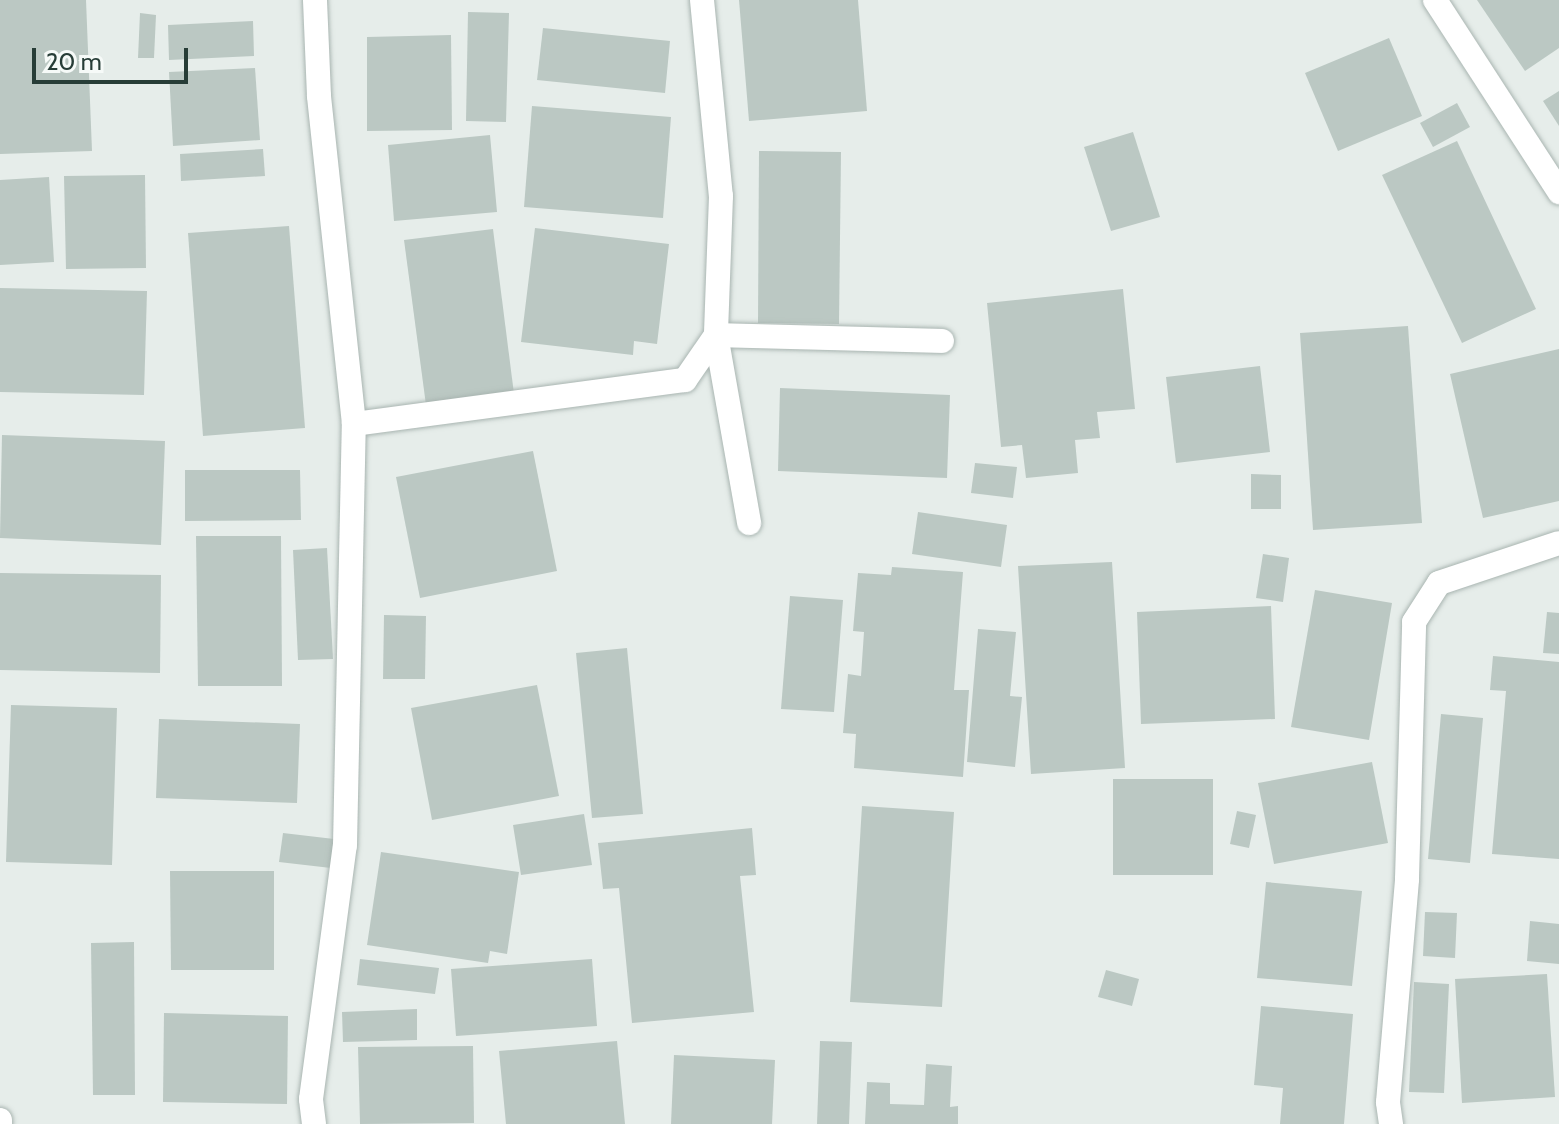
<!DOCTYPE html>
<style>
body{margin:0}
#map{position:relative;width:1559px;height:1124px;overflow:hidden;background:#e6edea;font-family:Cabin,sans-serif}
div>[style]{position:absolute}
.building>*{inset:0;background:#bbc8c3}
.roads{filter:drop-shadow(0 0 2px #a9b5b1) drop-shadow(0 0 2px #a9b5b1)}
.minor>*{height:24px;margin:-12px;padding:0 12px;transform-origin:12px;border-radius:12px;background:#fff}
span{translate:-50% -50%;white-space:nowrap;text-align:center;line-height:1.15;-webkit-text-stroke:8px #f6faf8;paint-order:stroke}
.scale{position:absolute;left:32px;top:48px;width:156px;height:36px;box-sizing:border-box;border:4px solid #273d37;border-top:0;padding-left:10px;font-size:24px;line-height:28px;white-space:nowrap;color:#273d37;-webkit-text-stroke:6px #f6faf8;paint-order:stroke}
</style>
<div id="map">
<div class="building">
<i style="clip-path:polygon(0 0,86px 0,92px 151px,0 154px)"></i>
<i style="clip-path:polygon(739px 0,858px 0,867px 111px,749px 121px)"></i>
<i style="clip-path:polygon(1477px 0,1559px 0,1559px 48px,1525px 71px)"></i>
<i style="clip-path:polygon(468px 12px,509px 13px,506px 122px,466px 121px)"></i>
<i style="clip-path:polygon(140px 13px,156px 15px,154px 58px,138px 58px)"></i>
<i style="clip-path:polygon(253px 21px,254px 56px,169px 60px,168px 25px)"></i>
<i style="clip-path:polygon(543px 28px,670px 41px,665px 93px,537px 80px)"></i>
<i style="clip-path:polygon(451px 35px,452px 130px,367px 131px,367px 37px)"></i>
<i style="clip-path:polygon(1389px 38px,1422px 116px,1338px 151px,1305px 73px)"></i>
<i style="clip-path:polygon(255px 68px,260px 140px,173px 146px,169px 72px)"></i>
<i style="clip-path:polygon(1559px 91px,1559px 126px,1543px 101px)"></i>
<i style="clip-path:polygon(1457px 103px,1470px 127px,1433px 147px,1420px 123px)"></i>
<i style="clip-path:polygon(532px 106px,671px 117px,663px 218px,524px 207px)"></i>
<i style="clip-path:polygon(1133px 132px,1160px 217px,1111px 231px,1084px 147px)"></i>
<i style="clip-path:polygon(490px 135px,497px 212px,394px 221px,388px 145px)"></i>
<i style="clip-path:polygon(1457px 141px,1536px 309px,1462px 343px,1382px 175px)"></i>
<i style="clip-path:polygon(263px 149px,265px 176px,181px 181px,180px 154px)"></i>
<i style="clip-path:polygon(759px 151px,841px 152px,839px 324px,758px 323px)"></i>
<i style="clip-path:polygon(145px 175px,146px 268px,66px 269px,64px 176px)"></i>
<i style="clip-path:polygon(49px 177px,54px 262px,0 265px,0 180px)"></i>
<i style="clip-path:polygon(289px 226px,305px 428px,203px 436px,188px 233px)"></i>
<i style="clip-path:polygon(535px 228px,669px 244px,657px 344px,634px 341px,633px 355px,521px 342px)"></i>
<i style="clip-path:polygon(493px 229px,514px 394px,426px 405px,404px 240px)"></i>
<i style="clip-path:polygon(0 288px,147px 291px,144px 395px,0 392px)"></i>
<i style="clip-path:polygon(1123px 289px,1135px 409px,1097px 412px,1100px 438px,1075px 440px,1078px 473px,1026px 478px,1022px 445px,1001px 447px,987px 303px)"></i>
<i style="clip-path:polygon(1408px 326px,1422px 523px,1313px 530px,1300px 333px)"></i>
<i style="clip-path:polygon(1559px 349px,1559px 501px,1483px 518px,1450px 374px)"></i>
<i style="clip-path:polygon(1260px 366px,1270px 452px,1176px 463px,1166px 377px)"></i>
<i style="clip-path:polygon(780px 388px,950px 395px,947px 478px,778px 471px)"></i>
<i style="clip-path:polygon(2px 435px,165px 441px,161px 545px,0 538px)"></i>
<i style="clip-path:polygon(533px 451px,557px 571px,420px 598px,396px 477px)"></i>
<i style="clip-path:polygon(975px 463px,1017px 467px,1013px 498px,971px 493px)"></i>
<i style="clip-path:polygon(185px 470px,300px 470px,301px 520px,185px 521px)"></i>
<i style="clip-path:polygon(1251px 474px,1281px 475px,1281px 509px,1251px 509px)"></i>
<i style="clip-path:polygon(918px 512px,1007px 525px,1001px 567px,912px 554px)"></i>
<i style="clip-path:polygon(196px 536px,281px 536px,282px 686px,198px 686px)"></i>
<i style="clip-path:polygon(327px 548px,333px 659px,298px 660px,293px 550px)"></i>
<i style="clip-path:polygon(1263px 554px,1289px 558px,1283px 602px,1256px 598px)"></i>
<i style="clip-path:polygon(1112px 562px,1125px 768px,1031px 774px,1018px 566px)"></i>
<i style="clip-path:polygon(892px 567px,963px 572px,954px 690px,969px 690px,963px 777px,854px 768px,856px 734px,843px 733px,848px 674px,861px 676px,864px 632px,853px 631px,858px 573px,891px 575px)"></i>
<i style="clip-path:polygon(0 573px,161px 575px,160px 673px,0 670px)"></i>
<i style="clip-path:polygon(1315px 590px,1392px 603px,1369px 740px,1291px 727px)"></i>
<i style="clip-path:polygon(790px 596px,843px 600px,834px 712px,781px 709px)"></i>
<i style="clip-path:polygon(1271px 606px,1275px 719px,1141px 724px,1137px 612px)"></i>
<i style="clip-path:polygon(1547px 612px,1559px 613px,1559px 654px,1543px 653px)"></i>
<i style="clip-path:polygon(384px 615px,426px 616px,425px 679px,383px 679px)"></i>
<i style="clip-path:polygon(978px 629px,1016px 632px,1010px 696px,1022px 697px,1015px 767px,967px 762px)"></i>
<i style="clip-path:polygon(627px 648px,643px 814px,592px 818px,576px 653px)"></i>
<i style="clip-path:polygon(1493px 656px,1559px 662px,1559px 859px,1492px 854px,1506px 691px,1490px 690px)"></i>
<i style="clip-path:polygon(537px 685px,559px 796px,432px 820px,411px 708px)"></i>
<i style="clip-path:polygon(11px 705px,117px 708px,112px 865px,6px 862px)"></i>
<i style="clip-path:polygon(1441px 714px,1483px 718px,1470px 863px,1428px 859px)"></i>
<i style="clip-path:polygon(159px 719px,300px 724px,297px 803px,156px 798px)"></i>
<i style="clip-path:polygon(1372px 762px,1388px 843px,1274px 864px,1258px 783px)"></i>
<i style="clip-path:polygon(1113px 779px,1213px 779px,1213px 875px,1113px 875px)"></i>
<i style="clip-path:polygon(862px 806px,954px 812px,942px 1007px,850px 1002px)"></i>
<i style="clip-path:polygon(1237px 811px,1256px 815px,1249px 848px,1230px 844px)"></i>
<i style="clip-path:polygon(584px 814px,592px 865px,521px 875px,513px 825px)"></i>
<i style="clip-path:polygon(752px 828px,756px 875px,740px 876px,754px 1012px,632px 1023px,619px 888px,603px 889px,598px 843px)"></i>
<i style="clip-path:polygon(283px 833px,334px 839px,331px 868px,279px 862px)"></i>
<i style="clip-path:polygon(381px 852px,519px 872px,507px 954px,490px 951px,488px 963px,367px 945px)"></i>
<i style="clip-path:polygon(170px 871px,274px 871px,274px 970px,171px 970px)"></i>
<i style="clip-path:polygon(1266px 882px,1362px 891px,1352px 986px,1257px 978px)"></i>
<i style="clip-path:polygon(1425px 912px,1457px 913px,1455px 958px,1423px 956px)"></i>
<i style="clip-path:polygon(1530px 921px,1559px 924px,1559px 964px,1527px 961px)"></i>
<i style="clip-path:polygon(134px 942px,135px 1095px,93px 1095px,91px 943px)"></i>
<i style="clip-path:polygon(360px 959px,439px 968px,435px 994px,357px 985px)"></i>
<i style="clip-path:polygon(592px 959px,597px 1026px,456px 1036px,451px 969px)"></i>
<i style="clip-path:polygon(1106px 970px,1139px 979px,1132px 1006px,1098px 997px)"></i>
<i style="clip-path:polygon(1547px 974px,1555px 1097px,1462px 1103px,1455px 979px)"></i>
<i style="clip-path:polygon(1414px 982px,1449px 984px,1444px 1093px,1409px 1092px)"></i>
<i style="clip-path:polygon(1261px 1006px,1353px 1014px,1344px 1124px,1280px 1124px,1283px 1088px,1254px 1085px)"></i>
<i style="clip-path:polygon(417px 1009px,417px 1040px,343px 1042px,342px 1012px)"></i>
<i style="clip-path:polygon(164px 1013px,288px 1016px,287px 1104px,163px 1102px)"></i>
<i style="clip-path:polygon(617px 1041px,625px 1124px,506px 1124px,499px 1051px)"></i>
<i style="clip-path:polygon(820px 1041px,852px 1042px,849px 1124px,817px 1124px)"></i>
<i style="clip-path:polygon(473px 1046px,474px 1123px,360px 1124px,358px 1047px)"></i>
<i style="clip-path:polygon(674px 1055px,775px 1060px,772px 1124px,671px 1124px)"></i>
<i style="clip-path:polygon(926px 1064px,952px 1066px,950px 1107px,958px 1106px,958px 1124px,865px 1124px,867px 1082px,890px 1083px,890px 1104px,924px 1105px)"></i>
</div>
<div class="roads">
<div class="minor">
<i style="left:702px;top:0;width:197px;rotate:84.5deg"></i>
<i style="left:721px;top:196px;width:139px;rotate:92.1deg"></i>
<i style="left:716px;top:335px;width:191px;rotate:80deg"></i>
<i style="left:1435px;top:0;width:229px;rotate:57.1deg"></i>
<i style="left:716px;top:335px;width:226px;rotate:1.5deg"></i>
<i style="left:354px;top:424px;width:334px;rotate:-7.6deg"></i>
<i style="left:685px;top:380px;width:55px;rotate:-55.4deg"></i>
<i style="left:0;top:1120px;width:4px;rotate:90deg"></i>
<i style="left:314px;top:1124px;width:25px;rotate:-97deg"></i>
<i style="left:311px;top:1099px;width:256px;rotate:-82.4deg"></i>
<i style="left:345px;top:845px;width:421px;rotate:-88.8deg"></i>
<i style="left:354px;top:424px;width:330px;rotate:-96.1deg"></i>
<i style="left:319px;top:96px;width:96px;rotate:-92.4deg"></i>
<i style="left:1391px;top:1124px;width:22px;rotate:-98deg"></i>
<i style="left:1388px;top:1102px;width:224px;rotate:-85.1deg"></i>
<i style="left:1407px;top:879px;width:257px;rotate:-88.4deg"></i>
<i style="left:1414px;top:622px;width:46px;rotate:-57.3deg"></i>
<i style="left:1439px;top:583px;width:126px;rotate:-18.4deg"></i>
</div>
</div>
<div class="scale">20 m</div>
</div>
